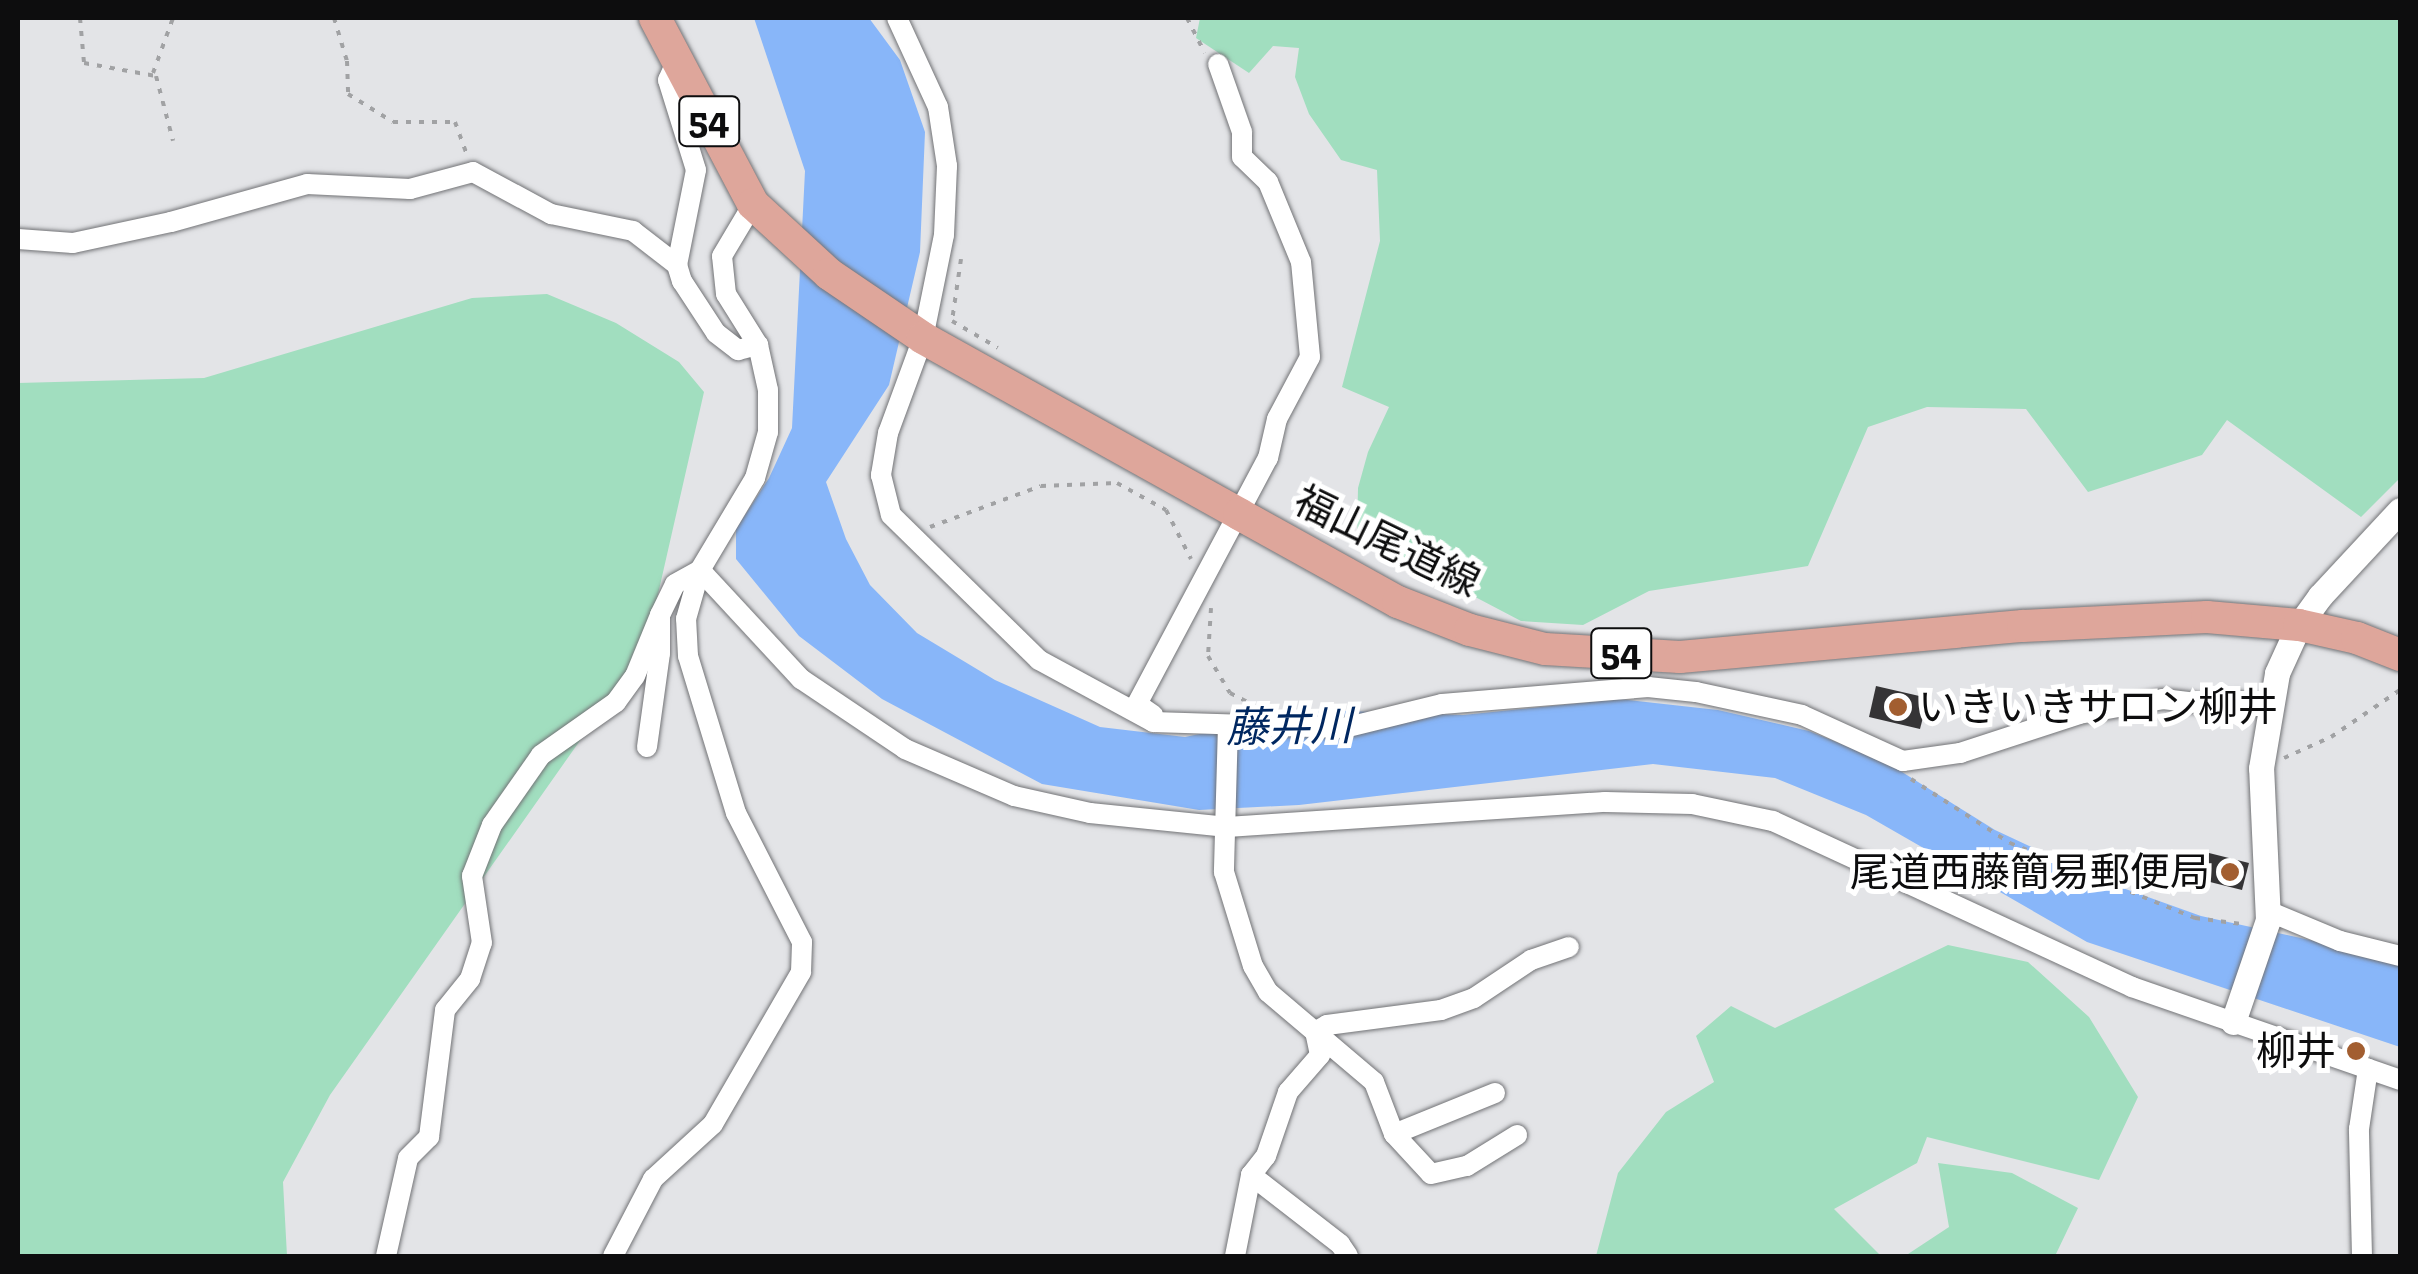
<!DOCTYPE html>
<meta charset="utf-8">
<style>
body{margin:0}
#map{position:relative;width:2418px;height:1274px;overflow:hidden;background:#e3e4e7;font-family:"Zilla Slab","Noto Sans JP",serif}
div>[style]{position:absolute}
.green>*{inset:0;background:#a1debf}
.water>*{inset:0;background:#88b6f9}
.building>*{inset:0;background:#353436}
.path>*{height:4px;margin-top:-2px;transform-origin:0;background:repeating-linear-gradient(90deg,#a1a2a4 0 5px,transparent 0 13px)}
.roads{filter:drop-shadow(0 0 2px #727376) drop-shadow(0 0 2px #727376)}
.minor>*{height:20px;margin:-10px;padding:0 10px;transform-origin:10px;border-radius:10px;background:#fff}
.tertiary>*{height:25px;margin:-12.5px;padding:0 12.5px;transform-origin:12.5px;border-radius:12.5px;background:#fff}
.primary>*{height:32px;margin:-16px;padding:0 16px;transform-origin:16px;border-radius:16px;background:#dea69b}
.dots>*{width:28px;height:28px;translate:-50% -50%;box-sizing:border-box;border:5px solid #fff;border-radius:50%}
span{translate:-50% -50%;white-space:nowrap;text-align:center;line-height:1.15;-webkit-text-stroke:10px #fff;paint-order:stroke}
.shield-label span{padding:2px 8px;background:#fff;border:2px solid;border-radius:8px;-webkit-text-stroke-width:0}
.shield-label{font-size:38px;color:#0d0d0e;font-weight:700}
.street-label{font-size:40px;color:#0d0d0e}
.poi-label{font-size:40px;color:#0d0d0e}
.left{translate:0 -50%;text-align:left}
.right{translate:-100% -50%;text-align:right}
.water-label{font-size:42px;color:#002760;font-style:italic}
.frame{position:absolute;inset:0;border:20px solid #0d0d0e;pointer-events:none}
</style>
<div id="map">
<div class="green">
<i style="clip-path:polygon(1200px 18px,2400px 18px,2400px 478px,2361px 517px,2227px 420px,2202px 455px,2088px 492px,2026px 409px,1927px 407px,1868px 427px,1808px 566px,1649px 591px,1583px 625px,1521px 621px,1357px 535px,1358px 488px,1368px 452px,1389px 407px,1342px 387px,1380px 241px,1377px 170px,1341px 160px,1309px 114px,1295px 77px,1299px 48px,1273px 46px,1249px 73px,1196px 38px)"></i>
<i style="clip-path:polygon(547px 294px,616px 323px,679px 362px,704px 392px,646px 647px,330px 1095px,283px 1182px,287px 1256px,18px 1256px,18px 383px,204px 378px,472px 298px)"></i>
<i style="clip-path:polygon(1948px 945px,2028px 962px,2089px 1017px,2138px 1097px,2099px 1180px,1927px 1137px,1917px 1163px,1834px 1209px,1881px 1256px,1596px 1256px,1618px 1173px,1666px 1112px,1714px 1082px,1696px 1036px,1731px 1006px,1775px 1028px)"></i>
<i style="clip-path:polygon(1938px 1163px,2012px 1173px,2078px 1208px,2055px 1256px,1905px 1256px,1949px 1227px)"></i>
</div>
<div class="water">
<i style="clip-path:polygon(754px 18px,869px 18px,900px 60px,925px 132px,920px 252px,889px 385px,826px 482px,846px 539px,870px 585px,917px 633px,995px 680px,1100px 727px,1185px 737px,1315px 710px,1463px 715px,1619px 699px,1718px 710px,1809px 731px,1886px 762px,1995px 830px,2106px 882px,2201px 916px,2400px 960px,2400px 1047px,2087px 942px,1866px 815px,1775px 778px,1653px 764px,1299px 805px,1199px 810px,1042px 784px,882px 699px,799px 636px,736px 559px,736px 529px,769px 478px,792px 428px,805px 171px)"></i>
</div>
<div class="building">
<i style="clip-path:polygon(1876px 686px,1928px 698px,1920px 729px,1869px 717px)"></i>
<i style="clip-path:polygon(2209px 853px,2249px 863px,2242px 890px,2202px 880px)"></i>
</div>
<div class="path">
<i style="left:80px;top:18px;width:45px;rotate:84.9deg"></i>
<i style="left:84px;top:63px;width:73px;rotate:10.2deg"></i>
<i style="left:156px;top:76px;width:67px;rotate:75.3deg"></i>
<i style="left:334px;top:18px;width:45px;rotate:73.2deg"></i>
<i style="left:347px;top:61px;width:33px;rotate:88deg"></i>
<i style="left:348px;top:94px;width:53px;rotate:31.9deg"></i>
<i style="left:393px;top:122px;width:62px"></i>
<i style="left:455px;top:122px;width:37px;rotate:70deg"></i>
<i style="left:1187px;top:18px;width:39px;rotate:63deg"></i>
<i style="left:153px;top:73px;width:59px;rotate:-70deg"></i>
<i style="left:961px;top:259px;width:63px;rotate:98.3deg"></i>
<i style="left:952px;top:321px;width:53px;rotate:30.4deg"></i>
<i style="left:930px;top:527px;width:118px;rotate:-20.3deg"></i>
<i style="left:1041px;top:486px;width:76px;rotate:-2.3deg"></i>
<i style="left:1117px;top:483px;width:56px;rotate:28.9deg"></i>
<i style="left:1166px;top:510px;width:55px;rotate:63deg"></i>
<i style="left:1211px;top:608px;width:48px;rotate:93.6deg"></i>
<i style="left:1208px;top:656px;width:43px;rotate:59.3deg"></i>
<i style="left:1230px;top:693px;width:29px;rotate:27deg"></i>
<i style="left:2284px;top:758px;width:51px;rotate:-24.1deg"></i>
<i style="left:2331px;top:737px;width:83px;rotate:-34.3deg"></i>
<i style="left:1911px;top:779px;width:118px;rotate:32.9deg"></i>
<i style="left:2010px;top:843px;width:200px;rotate:22.1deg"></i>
<i style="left:2195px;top:918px;width:47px;rotate:7.3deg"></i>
</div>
<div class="roads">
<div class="minor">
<i style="left:897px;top:18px;width:98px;rotate:65.3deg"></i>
<i style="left:938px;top:107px;width:60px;rotate:81.3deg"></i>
<i style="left:947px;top:166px;width:69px;rotate:92.5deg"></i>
<i style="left:944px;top:235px;width:105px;rotate:101.5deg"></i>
<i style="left:923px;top:338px;width:101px;rotate:110.2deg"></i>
<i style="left:888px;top:433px;width:43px;rotate:99.5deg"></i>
<i style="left:881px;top:475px;width:41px;rotate:76deg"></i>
<i style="left:891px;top:515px;width:207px;rotate:44.4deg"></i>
<i style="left:1039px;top:660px;width:130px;rotate:28.5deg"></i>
<i style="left:1153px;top:722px;width:191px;rotate:1.8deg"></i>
<i style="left:1344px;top:728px;width:101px;rotate:-13.8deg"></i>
<i style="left:1442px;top:704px;width:207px;rotate:-4.7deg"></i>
<i style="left:1648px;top:687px;width:48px;rotate:5.9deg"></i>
<i style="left:1696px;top:692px;width:108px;rotate:12.2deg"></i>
<i style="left:1802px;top:715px;width:111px;rotate:24.5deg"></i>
<i style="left:1903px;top:761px;width:58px;rotate:-8deg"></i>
<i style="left:1960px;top:753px;width:125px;rotate:-18.1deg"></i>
<i style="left:2079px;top:714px;width:85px;rotate:-10.1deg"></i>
<i style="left:2163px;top:699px;width:42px;rotate:6.8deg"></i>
<i style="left:2205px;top:704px;width:32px;rotate:-5deg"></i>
<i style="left:2237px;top:701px;width:33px;rotate:12deg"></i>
<i style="left:677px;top:60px;width:22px;rotate:114deg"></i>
<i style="left:668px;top:80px;width:94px;rotate:72.7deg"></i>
<i style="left:696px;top:170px;width:97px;rotate:101.3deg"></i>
<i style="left:677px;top:265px;width:17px;rotate:73deg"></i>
<i style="left:682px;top:281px;width:62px;rotate:56.8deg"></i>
<i style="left:716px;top:333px;width:28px;rotate:38deg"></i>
<i style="left:738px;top:350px;width:21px;rotate:-14deg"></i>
<i style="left:18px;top:239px;width:55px;rotate:4.2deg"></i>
<i style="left:73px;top:243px;width:100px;rotate:-12.1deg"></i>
<i style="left:171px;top:222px;width:141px;rotate:-15.6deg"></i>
<i style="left:307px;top:184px;width:103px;rotate:2.8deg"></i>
<i style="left:410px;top:189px;width:65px;rotate:-15.1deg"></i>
<i style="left:473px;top:172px;width:89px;rotate:28.3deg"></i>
<i style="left:551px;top:214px;width:84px;rotate:11.7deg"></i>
<i style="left:633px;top:231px;width:56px;rotate:37.7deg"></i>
<i style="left:700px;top:570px;width:149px;rotate:47.2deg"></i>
<i style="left:801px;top:679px;width:125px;rotate:33.9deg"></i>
<i style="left:905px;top:749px;width:119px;rotate:23.3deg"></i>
<i style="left:1014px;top:796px;width:78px;rotate:12.6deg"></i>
<i style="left:1090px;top:813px;width:138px;rotate:5.8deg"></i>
<i style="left:1227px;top:827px;width:379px;rotate:-3.8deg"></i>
<i style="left:1605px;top:802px;width:87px;rotate:1.3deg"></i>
<i style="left:1692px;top:804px;width:83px;rotate:11.9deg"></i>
<i style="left:1773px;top:821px;width:396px;rotate:24.8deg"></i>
<i style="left:2132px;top:987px;width:284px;rotate:19.1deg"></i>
<i style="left:1153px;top:715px;width:19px;rotate:-145deg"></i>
<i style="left:1137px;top:704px;width:279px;rotate:-62deg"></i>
<i style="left:1268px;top:458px;width:40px;rotate:-77deg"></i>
<i style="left:1277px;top:419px;width:70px;rotate:-62deg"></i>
<i style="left:1310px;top:357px;width:95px;rotate:-95.4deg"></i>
<i style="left:1301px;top:262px;width:87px;rotate:-112.4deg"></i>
<i style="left:1268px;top:182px;width:36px;rotate:-136deg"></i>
<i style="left:1242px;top:157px;width:25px;rotate:-90deg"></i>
<i style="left:1242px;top:132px;width:72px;rotate:-109.4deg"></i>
<i style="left:1228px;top:725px;width:147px;rotate:91.6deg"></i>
<i style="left:1224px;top:872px;width:98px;rotate:72.9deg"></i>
<i style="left:1253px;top:966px;width:30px;rotate:60deg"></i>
<i style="left:1268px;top:992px;width:139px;rotate:40.3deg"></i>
<i style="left:1374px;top:1082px;width:56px;rotate:69deg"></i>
<i style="left:1394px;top:1134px;width:54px;rotate:47.2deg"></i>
<i style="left:1431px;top:1174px;width:37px;rotate:-13deg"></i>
<i style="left:1467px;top:1166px;width:59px;rotate:-31.8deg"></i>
<i style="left:647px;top:747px;width:95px;rotate:-82.1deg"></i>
<i style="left:660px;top:653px;width:38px;rotate:-90deg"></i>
<i style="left:660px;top:615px;width:34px;rotate:-64deg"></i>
<i style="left:675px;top:584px;width:29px;rotate:-29deg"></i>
<i style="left:2268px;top:911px;width:78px;rotate:22.6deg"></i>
<i style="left:2340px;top:941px;width:62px;rotate:14deg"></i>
<i style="left:1315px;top:1032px;width:14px;rotate:-30deg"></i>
<i style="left:1327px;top:1025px;width:115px;rotate:-7.5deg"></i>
<i style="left:1441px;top:1010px;width:35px;rotate:-20deg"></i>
<i style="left:1474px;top:998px;width:69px;rotate:-33.7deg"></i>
<i style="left:1531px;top:960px;width:40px;rotate:-18.9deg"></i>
<i style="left:1394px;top:1134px;width:109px;rotate:-22.1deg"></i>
<i style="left:1251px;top:1175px;width:113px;rotate:37.8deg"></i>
<i style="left:1340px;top:1244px;width:14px;rotate:56deg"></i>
<i style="left:386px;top:1256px;width:100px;rotate:-77.3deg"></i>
<i style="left:408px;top:1158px;width:30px;rotate:-45deg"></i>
<i style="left:429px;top:1137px;width:128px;rotate:-82.8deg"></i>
<i style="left:445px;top:1010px;width:40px;rotate:-51deg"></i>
<i style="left:470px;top:979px;width:38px;rotate:-72deg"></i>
<i style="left:482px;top:943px;width:68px;rotate:-98.5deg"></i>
<i style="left:472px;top:876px;width:55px;rotate:-68.6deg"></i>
<i style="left:492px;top:825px;width:85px;rotate:-55deg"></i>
<i style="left:541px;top:755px;width:92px;rotate:-35.2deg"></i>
<i style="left:616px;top:702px;width:32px;rotate:-54deg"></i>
<i style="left:635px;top:676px;width:66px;rotate:-67.7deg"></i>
<i style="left:613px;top:1256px;width:87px;rotate:-62.5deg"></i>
<i style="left:653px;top:1179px;width:81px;rotate:-42.5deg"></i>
<i style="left:713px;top:1124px;width:176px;rotate:-59.9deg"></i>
<i style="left:801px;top:972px;width:30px;rotate:-88deg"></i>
<i style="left:802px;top:942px;width:145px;rotate:-117.1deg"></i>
<i style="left:736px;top:813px;width:164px;rotate:-107deg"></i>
<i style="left:688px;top:656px;width:37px;rotate:-93deg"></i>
<i style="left:686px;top:619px;width:51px;rotate:-74.1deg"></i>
<i style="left:700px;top:570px;width:107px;rotate:-59.1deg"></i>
<i style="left:755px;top:478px;width:48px;rotate:-74.2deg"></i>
<i style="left:768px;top:432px;width:42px;rotate:-90deg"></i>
<i style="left:768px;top:390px;width:46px;rotate:-102.5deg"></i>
<i style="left:758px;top:345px;width:60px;rotate:-122.1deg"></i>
<i style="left:726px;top:294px;width:38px;rotate:-96deg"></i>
<i style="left:722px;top:256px;width:61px;rotate:-59.2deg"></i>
<i style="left:1235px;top:1256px;width:83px;rotate:-78.8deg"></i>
<i style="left:1251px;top:1175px;width:24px;rotate:-52deg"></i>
<i style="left:1266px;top:1156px;width:68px;rotate:-71deg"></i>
<i style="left:1288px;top:1092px;width:49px;rotate:-49.1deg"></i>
<i style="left:1320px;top:1055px;width:24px;rotate:-102deg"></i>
<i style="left:2362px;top:1256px;width:127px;rotate:-91.4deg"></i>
<i style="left:2359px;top:1129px;width:61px;rotate:-81.5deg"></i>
</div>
<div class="tertiary">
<i style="left:2233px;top:1022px;width:108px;rotate:-71.1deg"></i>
<i style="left:2268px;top:920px;width:152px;rotate:-92.6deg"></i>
<i style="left:2261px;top:768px;width:96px;rotate:-80.4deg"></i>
<i style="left:2277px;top:673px;width:53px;rotate:-65.4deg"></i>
<i style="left:2299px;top:625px;width:36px;rotate:-54deg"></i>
<i style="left:2320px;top:596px;width:117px;rotate:-47.1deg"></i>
</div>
<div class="primary">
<i style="left:655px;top:18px;width:210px;rotate:62.2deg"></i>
<i style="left:753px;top:204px;width:103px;rotate:42.6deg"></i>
<i style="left:829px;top:274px;width:114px;rotate:34.2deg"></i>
<i style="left:923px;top:338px;width:362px;rotate:29.1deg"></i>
<i style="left:1239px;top:514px;width:182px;rotate:29deg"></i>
<i style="left:1398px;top:602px;width:77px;rotate:21.3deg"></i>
<i style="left:1470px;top:630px;width:77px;rotate:14.2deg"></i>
<i style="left:1545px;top:649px;width:135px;rotate:3.4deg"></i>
<i style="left:1680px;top:657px;width:344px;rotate:-5.2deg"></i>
<i style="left:2023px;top:626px;width:184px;rotate:-2.8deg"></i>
<i style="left:2207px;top:617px;width:92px;rotate:5deg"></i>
<i style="left:2299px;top:625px;width:59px;rotate:12.6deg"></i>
<i style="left:2357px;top:638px;width:46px;rotate:21.6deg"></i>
</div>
</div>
<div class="dots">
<i style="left:1898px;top:707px;background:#a25e30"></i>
<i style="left:2230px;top:872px;background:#a25e30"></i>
<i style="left:2356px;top:1051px;background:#a25e30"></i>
</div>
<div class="shield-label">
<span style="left:709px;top:121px">54</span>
<span style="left:1621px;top:653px">54</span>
</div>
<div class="street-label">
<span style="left:1387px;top:541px;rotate:26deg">福山尾道線</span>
</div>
<div class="poi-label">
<span class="left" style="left:1918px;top:707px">いきいきサロン柳井</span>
<span class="right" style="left:2210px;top:872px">尾道西藤簡易郵便局</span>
<span class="right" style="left:2336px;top:1051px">柳井</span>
</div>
<div class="water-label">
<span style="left:1289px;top:727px;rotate:-1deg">藤井川</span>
</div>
<div class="frame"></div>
</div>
